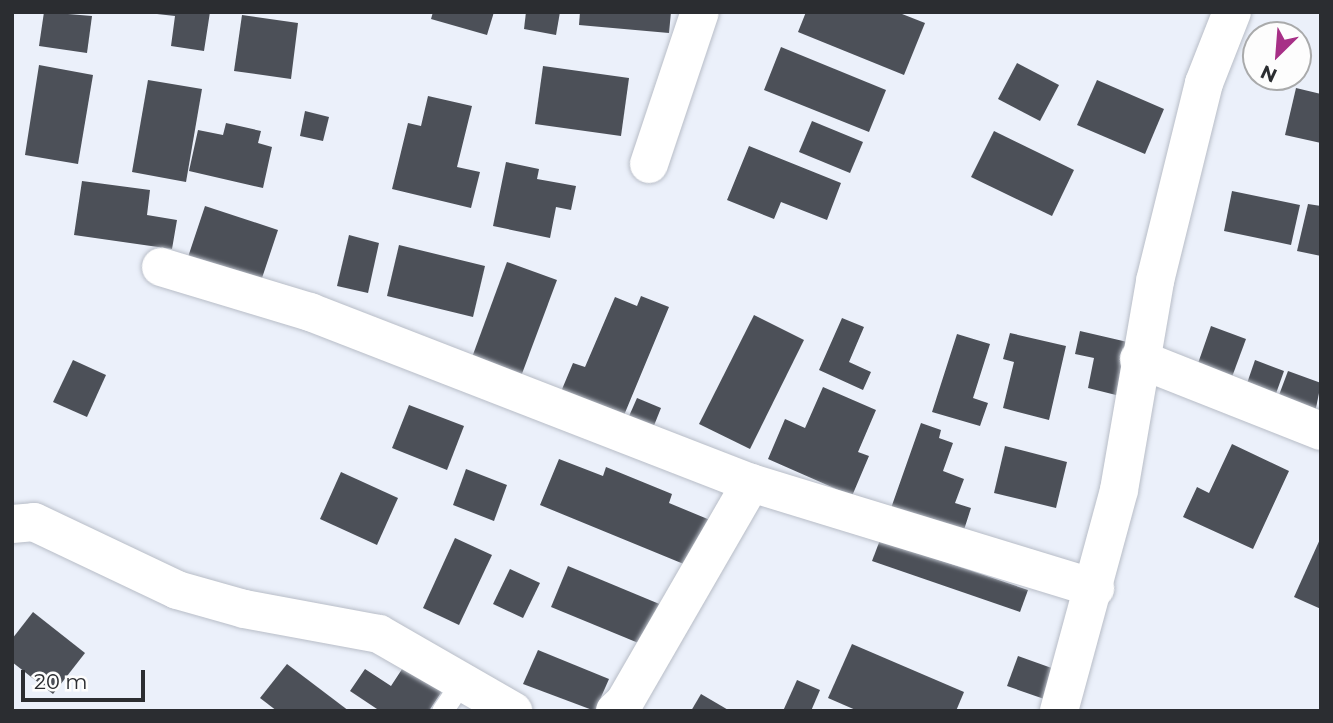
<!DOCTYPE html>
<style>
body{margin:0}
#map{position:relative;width:1333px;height:723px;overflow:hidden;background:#ebf0fa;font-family:Montserrat,sans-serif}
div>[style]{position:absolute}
.building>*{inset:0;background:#4c5058}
.roads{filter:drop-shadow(0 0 2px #b8bdc7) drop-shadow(0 0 2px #b8bdc7)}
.lane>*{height:21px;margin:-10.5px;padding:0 10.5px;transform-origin:10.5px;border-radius:10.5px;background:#fff}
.street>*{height:38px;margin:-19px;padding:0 19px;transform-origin:19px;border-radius:19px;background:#fff}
span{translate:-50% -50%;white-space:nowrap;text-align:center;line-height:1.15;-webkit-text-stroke:7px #fdfdfd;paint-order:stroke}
.frame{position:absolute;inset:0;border:14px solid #2b2d31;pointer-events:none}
.north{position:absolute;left:1242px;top:21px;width:70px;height:70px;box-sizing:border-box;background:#fdfdfd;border:2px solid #a9aaab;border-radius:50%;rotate:205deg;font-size:19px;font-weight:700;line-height:28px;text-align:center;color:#2b2d31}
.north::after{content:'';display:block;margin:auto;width:24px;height:32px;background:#a73087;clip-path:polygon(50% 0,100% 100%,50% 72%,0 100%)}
.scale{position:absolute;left:21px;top:670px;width:124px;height:32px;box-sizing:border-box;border:4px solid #2b2d31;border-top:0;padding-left:9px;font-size:21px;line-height:24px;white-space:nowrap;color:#2b2d31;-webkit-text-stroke:5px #fdfdfd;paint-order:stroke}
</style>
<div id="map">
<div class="building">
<i style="clip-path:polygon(44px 12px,92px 16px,87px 53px,39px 46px)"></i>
<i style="clip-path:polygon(210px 12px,204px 51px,171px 46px,175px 16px,157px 14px)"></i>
<i style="clip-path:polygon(433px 12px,494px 12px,487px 35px,431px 19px)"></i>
<i style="clip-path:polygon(526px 12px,560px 12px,556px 35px,524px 29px)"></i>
<i style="clip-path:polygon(580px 12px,671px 12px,669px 33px,579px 25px)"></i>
<i style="clip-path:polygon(806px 12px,897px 12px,925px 23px,904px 75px,798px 32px)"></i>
<i style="clip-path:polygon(242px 15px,298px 23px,291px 79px,234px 71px)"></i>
<i style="clip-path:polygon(781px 47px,886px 90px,869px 132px,764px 90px)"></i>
<i style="clip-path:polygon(1017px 63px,1059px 85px,1040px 121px,998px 99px)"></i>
<i style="clip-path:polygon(39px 65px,93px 75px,78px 164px,25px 155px)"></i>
<i style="clip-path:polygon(543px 66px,629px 78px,621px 136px,535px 124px)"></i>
<i style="clip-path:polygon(148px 80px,202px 89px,186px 182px,132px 172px)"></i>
<i style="clip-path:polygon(1097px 80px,1164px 109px,1145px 154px,1077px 125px)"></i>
<i style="clip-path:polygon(1296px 88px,1321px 94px,1321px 143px,1285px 135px)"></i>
<i style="clip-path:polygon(428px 96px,472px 106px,457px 167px,480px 172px,471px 208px,392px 189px,408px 123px,421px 126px)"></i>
<i style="clip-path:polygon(305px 111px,329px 117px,323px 141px,300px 136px)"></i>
<i style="clip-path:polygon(812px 121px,863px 142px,850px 173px,799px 152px)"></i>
<i style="clip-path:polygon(226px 123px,261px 131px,258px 143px,272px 147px,263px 188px,189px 171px,198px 130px,223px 135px)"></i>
<i style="clip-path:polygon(994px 131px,1074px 170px,1052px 216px,971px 177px)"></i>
<i style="clip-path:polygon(749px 146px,841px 183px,827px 220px,781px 202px,774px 219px,727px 200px)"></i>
<i style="clip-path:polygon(506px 162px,539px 169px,537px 179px,576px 186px,571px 210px,556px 207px,550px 238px,493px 226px)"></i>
<i style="clip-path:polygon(82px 181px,150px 190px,147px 215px,177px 220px,172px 249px,74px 235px)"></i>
<i style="clip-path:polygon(1232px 191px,1300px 205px,1291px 245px,1224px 231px)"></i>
<i style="clip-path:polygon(1308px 204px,1321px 206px,1321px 256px,1297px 251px)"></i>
<i style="clip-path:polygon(205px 206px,278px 230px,260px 284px,187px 260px)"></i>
<i style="clip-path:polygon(349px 235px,379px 243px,368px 293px,337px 286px)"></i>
<i style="clip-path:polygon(399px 245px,485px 266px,473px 317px,387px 296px)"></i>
<i style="clip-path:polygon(507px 262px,557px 280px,520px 379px,471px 360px)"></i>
<i style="clip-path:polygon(641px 296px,669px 307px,622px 420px,560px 394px,573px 363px,585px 367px,615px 297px,637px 306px)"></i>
<i style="clip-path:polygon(754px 315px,804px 340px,750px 449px,699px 424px)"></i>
<i style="clip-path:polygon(842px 318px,864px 327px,849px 362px,871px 372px,863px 390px,819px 370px)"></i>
<i style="clip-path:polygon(1211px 326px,1246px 339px,1229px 385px,1195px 372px)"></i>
<i style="clip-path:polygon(1080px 331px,1136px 344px,1124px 397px,1088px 388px,1094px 358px,1075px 354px)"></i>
<i style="clip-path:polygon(1010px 333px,1066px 346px,1049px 420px,1003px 408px,1014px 362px,1003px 359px)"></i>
<i style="clip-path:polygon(957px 334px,990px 344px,973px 398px,988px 403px,980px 426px,932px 412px)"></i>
<i style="clip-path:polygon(73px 360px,106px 375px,87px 417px,53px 402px)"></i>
<i style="clip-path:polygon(1255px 360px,1284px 371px,1273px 402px,1244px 392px)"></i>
<i style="clip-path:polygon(1288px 371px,1321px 383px,1314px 418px,1276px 403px)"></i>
<i style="clip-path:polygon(823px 387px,876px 410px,858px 452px,869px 456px,852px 496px,768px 459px,785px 419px,805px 428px)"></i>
<i style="clip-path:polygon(637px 398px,661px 408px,651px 433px,626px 423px)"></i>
<i style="clip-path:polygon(409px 405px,464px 426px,447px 470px,392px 448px)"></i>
<i style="clip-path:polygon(921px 423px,941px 430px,939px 438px,953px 443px,943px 471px,964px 479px,955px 503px,971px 508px,962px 536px,890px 511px)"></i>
<i style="clip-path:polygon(1232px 444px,1289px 471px,1253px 549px,1183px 517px,1197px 487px,1209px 493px)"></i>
<i style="clip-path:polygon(1005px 446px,1067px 462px,1056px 508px,994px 493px)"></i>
<i style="clip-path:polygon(559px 459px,603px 476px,606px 467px,672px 494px,669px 503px,710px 520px,691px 567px,540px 505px)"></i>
<i style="clip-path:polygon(466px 469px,507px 485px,494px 521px,453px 505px)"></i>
<i style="clip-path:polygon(341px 472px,398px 498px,377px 545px,320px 519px)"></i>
<i style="clip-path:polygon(1321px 537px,1321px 609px,1294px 597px)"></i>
<i style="clip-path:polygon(455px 538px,492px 555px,459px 625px,423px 608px)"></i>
<i style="clip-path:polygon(880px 540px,1028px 590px,1020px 612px,872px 561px)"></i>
<i style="clip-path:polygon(568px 566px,669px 608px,653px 649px,551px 607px)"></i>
<i style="clip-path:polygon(510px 569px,540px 583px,523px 618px,493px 604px)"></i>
<i style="clip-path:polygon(33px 612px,85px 653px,53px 694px,12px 662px,12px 639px)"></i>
<i style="clip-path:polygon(852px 644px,964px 692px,956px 711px,858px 711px,828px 698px)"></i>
<i style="clip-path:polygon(538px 650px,609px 679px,595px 711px,523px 684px)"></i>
<i style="clip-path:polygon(1018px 656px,1060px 671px,1050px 701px,1007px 686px)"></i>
<i style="clip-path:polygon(408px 660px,446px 685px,429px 711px,380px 711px,350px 691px,365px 669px,391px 686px)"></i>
<i style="clip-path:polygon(287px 664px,349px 711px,277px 711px,260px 698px)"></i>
<i style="clip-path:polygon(797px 680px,820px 690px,811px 711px,783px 711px)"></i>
<i style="clip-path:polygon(701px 694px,730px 711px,691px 711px)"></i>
</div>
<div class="roads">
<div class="lane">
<i style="left:442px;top:711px;width:34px;rotate:-56deg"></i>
</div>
<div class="street">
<i style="left:649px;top:164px;width:160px;rotate:-71.5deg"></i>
<i style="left:161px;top:267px;width:156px;rotate:16.8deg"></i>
<i style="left:310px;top:312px;width:473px;rotate:21.2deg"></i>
<i style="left:751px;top:483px;width:360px;rotate:17deg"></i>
<i style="left:1139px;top:359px;width:196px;rotate:21.6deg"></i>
<i style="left:12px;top:524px;width:22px;rotate:-5deg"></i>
<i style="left:34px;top:522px;width:158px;rotate:25.4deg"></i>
<i style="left:177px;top:590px;width:70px;rotate:15.8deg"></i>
<i style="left:244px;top:609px;width:137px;rotate:10.5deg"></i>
<i style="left:379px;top:634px;width:155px;rotate:29.9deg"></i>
<i style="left:615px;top:711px;width:12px;rotate:-42deg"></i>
<i style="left:624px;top:703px;width:254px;rotate:-60deg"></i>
<i style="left:1059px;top:711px;width:229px;rotate:-74.8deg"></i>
<i style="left:1119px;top:490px;width:212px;rotate:-80.2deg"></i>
<i style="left:1155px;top:281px;width:204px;rotate:-76.1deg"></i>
<i style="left:1204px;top:83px;width:76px;rotate:-68.5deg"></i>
</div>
</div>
<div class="frame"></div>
<div class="north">N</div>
<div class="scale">20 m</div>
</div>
